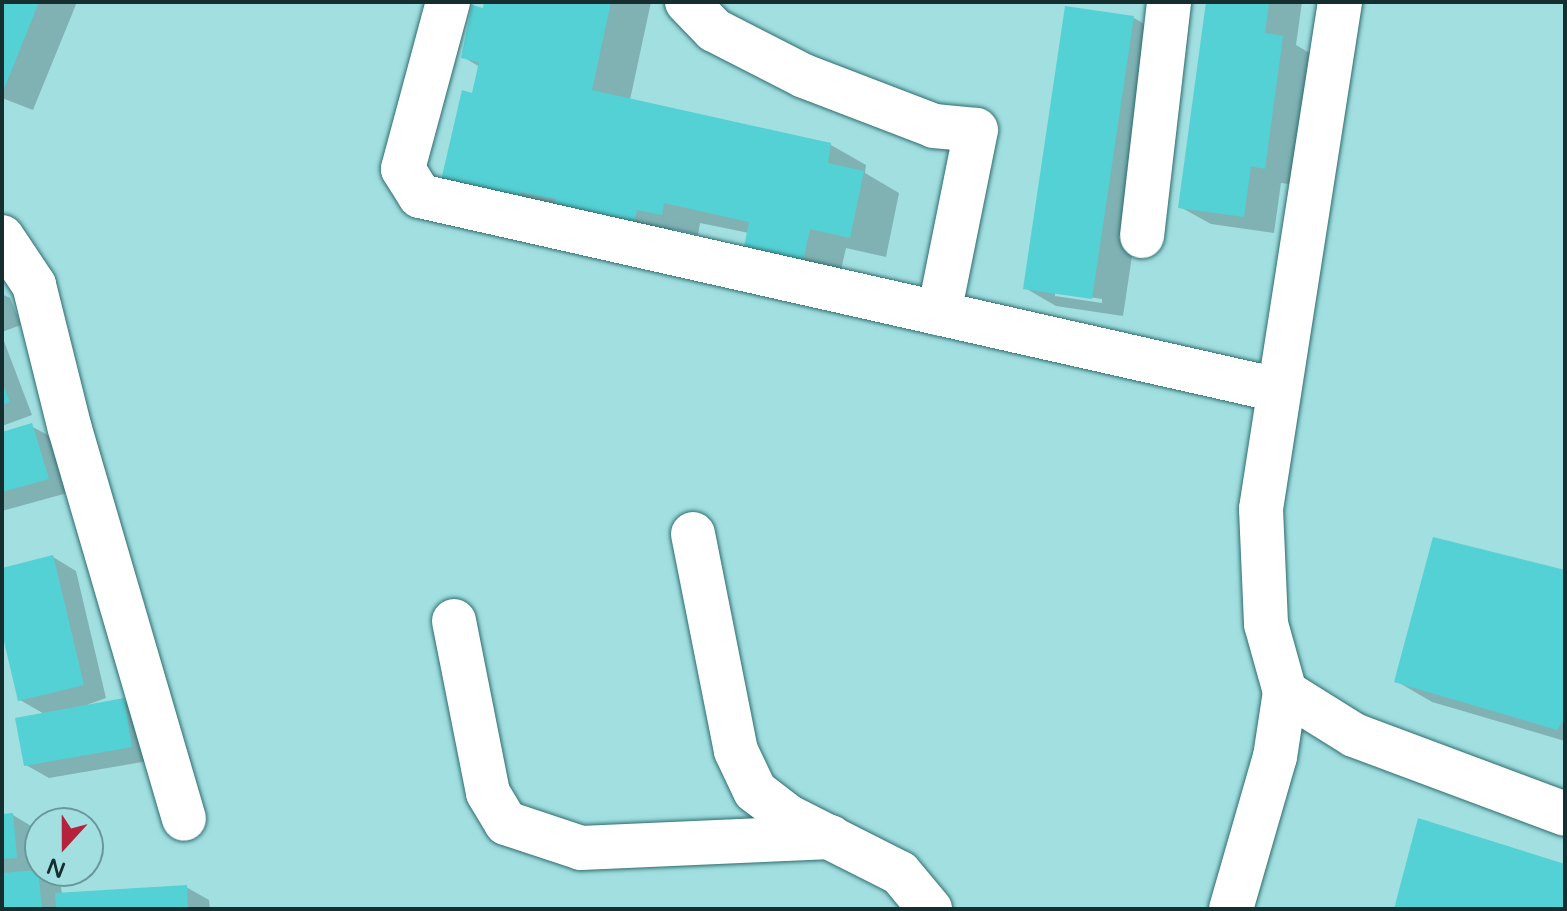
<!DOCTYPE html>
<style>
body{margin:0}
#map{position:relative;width:1567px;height:911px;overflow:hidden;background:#a1dfe1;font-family:"Varela Round",sans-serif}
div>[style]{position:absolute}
.shadow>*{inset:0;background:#0003}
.building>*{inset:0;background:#54d1d5}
.roads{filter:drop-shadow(0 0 2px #2f6d6f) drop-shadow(0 0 2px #2f6d6f)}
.minor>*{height:44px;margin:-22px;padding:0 22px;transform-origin:22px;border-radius:22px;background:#fff}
span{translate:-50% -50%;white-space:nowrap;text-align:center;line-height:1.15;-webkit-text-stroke:7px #a1dfe1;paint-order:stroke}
.frame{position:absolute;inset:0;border:4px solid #152e2f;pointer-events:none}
.north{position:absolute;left:24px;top:807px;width:80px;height:80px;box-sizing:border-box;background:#a1dfe1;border:2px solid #69989a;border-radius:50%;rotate:201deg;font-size:22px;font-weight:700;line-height:32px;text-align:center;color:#152e2f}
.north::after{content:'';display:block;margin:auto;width:28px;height:36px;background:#b4223c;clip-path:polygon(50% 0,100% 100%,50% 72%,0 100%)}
</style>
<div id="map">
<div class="shadow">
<i style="clip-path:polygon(2px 2px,77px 2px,33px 110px,2px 98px)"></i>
<i style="clip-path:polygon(486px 2px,651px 2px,630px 100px,831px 145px,866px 165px,865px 173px,899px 193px,886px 257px,846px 248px,839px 279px,782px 267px,749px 233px,700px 223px,698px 235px,673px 229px,668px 250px,477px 208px,474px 95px,480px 67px,463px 57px)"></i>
<i style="clip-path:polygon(1208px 2px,1302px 2px,1296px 45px,1313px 55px,1296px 185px,1281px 183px,1274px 233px,1211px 224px,1180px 207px)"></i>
<i style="clip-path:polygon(evenodd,1067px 8px,1134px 18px,1165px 36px,1123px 316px,1056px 306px,1025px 288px,1067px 8px,1055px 292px,1102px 299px,1102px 303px,1055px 296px,1055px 292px)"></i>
<i style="clip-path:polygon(2px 294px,10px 298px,21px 325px,2px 332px)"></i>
<i style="clip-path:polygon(2px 336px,32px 415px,2px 426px)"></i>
<i style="clip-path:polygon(31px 426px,55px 439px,71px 492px,2px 511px,2px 434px)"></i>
<i style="clip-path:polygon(53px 557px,76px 571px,106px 698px,73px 710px,123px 700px,147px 714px,154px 760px,49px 778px,26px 765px,46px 715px,20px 700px,2px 624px,2px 570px)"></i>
<i style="clip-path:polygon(1565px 572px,1565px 741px,1432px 702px,1396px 681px)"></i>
<i style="clip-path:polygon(13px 815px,36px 829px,40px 870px,35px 871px,61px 886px,62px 895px,186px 887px,209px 900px,210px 909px,2px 909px,2px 816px)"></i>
</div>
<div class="building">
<i style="clip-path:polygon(2px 2px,39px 2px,2px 94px)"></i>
<i style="clip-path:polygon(484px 2px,611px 2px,592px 90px,831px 143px,828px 163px,864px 171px,850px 238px,810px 229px,803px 260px,744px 247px,749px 222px,664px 203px,662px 215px,637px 210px,632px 231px,552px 213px,556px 199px,521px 192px,518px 206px,439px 189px,462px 90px,472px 93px,479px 62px,461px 58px,472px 5px,483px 8px)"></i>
<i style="clip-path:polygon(1206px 2px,1269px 2px,1265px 33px,1283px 36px,1265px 169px,1251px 166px,1244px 217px,1178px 208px)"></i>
<i style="clip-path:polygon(1065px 6px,1134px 16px,1092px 299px,1023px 289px)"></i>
<i style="clip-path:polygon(2px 382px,10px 402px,2px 405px)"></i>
<i style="clip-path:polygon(32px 423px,49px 479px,2px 492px,2px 432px)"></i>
<i style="clip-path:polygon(1433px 537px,1565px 570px,1565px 718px,1557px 730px,1394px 682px)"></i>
<i style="clip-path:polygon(53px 555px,84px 685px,18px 701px,2px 633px,2px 568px)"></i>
<i style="clip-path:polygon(124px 698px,132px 747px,24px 766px,15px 718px)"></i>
<i style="clip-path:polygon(13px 813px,17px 858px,2px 859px,2px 814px)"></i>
<i style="clip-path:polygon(1418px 818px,1565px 864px,1565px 909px,1394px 909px)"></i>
<i style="clip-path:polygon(38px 870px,42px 909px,2px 909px,2px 873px)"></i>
<i style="clip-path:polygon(187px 885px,188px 909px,56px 909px,55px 893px)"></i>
</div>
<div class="roads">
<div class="minor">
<i style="left:448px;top:2px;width:173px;rotate:105.1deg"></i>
<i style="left:403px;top:169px;width:32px;rotate:58deg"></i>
<i style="left:420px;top:196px;width:880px;rotate:12.74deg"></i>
<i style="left:687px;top:2px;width:39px;rotate:46deg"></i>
<i style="left:714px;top:30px;width:101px;rotate:27.1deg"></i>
<i style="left:804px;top:76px;width:139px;rotate:21deg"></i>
<i style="left:934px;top:126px;width:42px;rotate:5.4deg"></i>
<i style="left:976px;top:130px;width:187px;rotate:101.4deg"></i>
<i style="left:1340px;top:2px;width:513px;rotate:98.86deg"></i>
<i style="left:1261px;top:509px;width:115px;rotate:87.5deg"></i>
<i style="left:1266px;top:624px;width:71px;rotate:74.4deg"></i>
<i style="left:1285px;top:692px;width:81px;rotate:31.9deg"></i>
<i style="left:1354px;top:735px;width:225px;rotate:20.5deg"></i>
<i style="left:1142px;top:236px;width:236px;rotate:-83.4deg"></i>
<i style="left:2px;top:237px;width:58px;rotate:56.3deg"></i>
<i style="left:34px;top:285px;width:148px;rotate:76deg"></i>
<i style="left:70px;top:429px;width:406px;rotate:73.7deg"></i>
<i style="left:693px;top:534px;width:221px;rotate:78.8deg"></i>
<i style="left:736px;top:751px;width:44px;rotate:64.6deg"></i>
<i style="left:755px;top:791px;width:43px;rotate:37.4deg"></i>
<i style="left:789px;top:817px;width:124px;rotate:26.8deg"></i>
<i style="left:900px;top:873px;width:47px;rotate:50.2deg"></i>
<i style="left:454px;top:621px;width:175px;rotate:78.8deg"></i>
<i style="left:488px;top:793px;width:35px;rotate:59deg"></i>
<i style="left:506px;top:823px;width:79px;rotate:18.4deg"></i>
<i style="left:581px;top:848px;width:250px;rotate:-2.5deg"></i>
<i style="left:1231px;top:909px;width:158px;rotate:-73.9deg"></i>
<i style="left:1275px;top:757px;width:66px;rotate:-81.3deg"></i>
</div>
</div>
<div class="frame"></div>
<div class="north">N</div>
</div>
